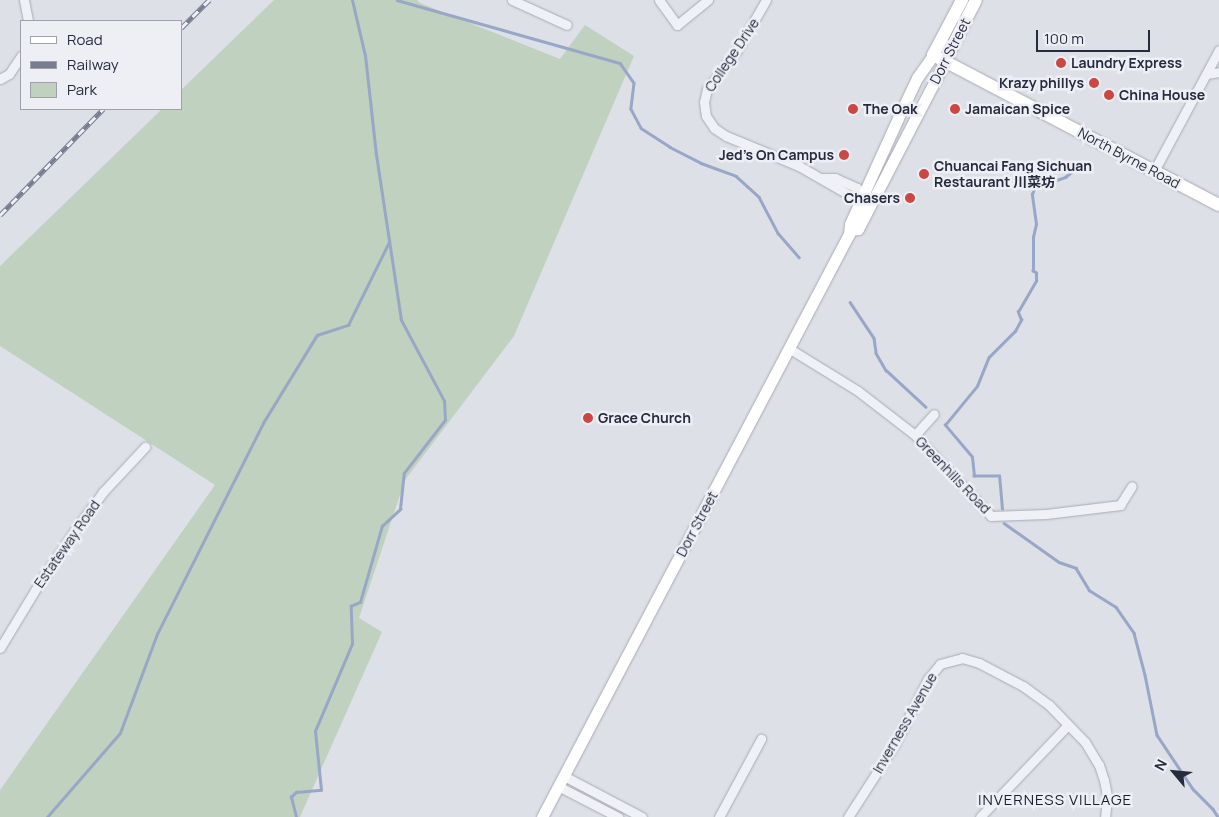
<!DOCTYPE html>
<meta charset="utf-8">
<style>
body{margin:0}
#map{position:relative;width:1219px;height:817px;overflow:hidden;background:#dee0e7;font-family:Manrope,"Noto Sans SC",sans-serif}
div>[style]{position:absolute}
.green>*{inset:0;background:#c0d1bf}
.stream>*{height:2.5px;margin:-1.25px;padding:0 1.25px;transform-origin:1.25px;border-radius:1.25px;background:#99a7c7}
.roads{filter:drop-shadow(0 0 1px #a7aab4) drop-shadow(0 0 1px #a7aab4)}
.minor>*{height:9px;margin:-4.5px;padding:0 4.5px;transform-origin:4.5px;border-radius:4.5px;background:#f0f1f6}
.secondary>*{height:11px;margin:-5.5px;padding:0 5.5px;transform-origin:5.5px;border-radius:5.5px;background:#fff}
.primary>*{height:12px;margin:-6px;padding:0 6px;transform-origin:6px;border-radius:6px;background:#fff}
.rail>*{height:4.5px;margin-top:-2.25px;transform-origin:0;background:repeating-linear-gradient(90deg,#edeff5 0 8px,#777c91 0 16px);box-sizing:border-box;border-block:1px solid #777c91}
.dots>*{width:14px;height:14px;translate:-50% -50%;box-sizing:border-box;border:2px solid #edeff5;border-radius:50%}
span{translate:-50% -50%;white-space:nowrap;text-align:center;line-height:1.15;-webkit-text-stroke:5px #edeff5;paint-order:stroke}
.street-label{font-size:14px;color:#272b3e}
.poi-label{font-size:14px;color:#272b3e;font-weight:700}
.left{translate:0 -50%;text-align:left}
.right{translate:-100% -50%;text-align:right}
.neighbourhood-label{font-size:15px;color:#1a1d2f;letter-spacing:1px}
.legend{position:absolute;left:20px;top:20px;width:162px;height:90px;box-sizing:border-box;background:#edeff5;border:1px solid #9ea1ac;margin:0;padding:6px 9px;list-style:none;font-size:15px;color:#272b3e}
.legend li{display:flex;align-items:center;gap:10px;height:25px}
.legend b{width:25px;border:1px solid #9ea1ac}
.north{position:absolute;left:1149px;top:747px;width:50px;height:50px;-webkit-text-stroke:4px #edeff5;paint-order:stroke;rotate:298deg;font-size:14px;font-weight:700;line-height:20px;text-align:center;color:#272b3e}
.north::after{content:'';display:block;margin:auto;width:18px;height:22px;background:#272b3e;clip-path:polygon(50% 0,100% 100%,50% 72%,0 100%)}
.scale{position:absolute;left:1036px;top:30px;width:114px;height:22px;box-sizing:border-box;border:2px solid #272b3e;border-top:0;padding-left:6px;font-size:15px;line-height:18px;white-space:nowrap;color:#272b3e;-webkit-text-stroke:4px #edeff5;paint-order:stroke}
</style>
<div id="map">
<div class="green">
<i style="clip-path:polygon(274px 0,417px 0,420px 3px,560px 59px,585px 25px,634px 56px,514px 336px,405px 480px,359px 618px,382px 632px,300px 817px,0 817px,0 790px,215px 485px,0 346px,0 266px,162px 109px,181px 109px,181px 90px)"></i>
</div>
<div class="stream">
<i style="left:397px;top:0;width:232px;rotate:15.8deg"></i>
<i style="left:620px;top:63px;width:24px;rotate:55deg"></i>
<i style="left:634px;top:83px;width:26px;rotate:97deg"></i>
<i style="left:631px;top:109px;width:21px;rotate:62deg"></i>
<i style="left:641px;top:128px;width:35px;rotate:33deg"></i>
<i style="left:670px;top:147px;width:35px;rotate:27deg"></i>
<i style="left:701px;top:163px;width:37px;rotate:20deg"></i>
<i style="left:736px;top:176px;width:31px;rotate:42deg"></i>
<i style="left:759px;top:197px;width:41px;rotate:62.2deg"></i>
<i style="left:778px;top:233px;width:32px;rotate:49deg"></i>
<i style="left:850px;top:302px;width:43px;rotate:56.3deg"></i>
<i style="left:874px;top:338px;width:15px;rotate:82deg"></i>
<i style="left:876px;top:353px;width:20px;rotate:60deg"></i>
<i style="left:886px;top:370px;width:54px;rotate:42.8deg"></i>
<i style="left:1002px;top:509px;width:33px;rotate:-95deg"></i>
<i style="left:999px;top:476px;width:25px;rotate:180deg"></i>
<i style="left:974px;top:476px;width:19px;rotate:-96deg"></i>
<i style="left:972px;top:457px;width:42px;rotate:-130.2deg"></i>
<i style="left:945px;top:425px;width:50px;rotate:-50.6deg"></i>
<i style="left:977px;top:386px;width:31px;rotate:-68deg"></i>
<i style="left:989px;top:357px;width:37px;rotate:-45deg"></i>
<i style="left:1015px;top:331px;width:13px;rotate:-61deg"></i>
<i style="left:1021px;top:320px;width:9px;rotate:-111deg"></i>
<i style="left:1018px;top:312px;width:36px;rotate:-60deg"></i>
<i style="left:1036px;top:281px;width:8px;rotate:-90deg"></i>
<i style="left:1036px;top:273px;width:4px;rotate:-146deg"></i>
<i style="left:1033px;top:271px;width:34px;rotate:-90deg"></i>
<i style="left:1033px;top:237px;width:13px;rotate:-77deg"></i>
<i style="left:1036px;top:224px;width:30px;rotate:-98deg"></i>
<i style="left:1032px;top:194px;width:8px;rotate:-67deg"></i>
<i style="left:1035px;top:187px;width:32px;rotate:-18deg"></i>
<i style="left:1065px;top:177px;width:18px;rotate:-38deg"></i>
<i style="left:1079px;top:166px;width:11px;rotate:-22deg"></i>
<i style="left:1004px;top:523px;width:67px;rotate:35.3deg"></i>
<i style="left:1059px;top:562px;width:18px;rotate:19deg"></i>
<i style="left:1076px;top:568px;width:26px;rotate:59deg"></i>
<i style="left:1089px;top:590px;width:32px;rotate:32deg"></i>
<i style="left:1116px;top:607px;width:32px;rotate:55deg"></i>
<i style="left:1134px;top:633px;width:43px;rotate:75.3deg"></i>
<i style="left:1145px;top:675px;width:61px;rotate:78.7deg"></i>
<i style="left:1157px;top:735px;width:65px;rotate:56.3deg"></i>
<i style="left:1193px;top:789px;width:28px;rotate:45deg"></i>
<i style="left:1213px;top:809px;width:9px;rotate:58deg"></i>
<i style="left:47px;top:817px;width:111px;rotate:-49deg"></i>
<i style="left:120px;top:733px;width:106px;rotate:-69.5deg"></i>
<i style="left:157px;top:634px;width:236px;rotate:-63.3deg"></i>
<i style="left:263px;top:423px;width:103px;rotate:-58.5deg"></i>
<i style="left:317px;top:335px;width:33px;rotate:-18deg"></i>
<i style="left:348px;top:325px;width:93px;rotate:-63.7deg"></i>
<i style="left:296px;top:817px;width:21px;rotate:-104deg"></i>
<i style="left:291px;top:797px;width:7px;rotate:-45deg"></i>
<i style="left:296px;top:792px;width:25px;rotate:-5deg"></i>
<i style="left:321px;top:790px;width:59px;rotate:-95.8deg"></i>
<i style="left:315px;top:731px;width:95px;rotate:-67deg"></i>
<i style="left:352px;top:644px;width:38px;rotate:-92deg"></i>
<i style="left:351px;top:606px;width:10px;rotate:-24deg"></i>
<i style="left:360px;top:602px;width:79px;rotate:-73.9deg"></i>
<i style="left:382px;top:526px;width:25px;rotate:-43deg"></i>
<i style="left:400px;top:509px;width:36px;rotate:-84deg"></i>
<i style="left:404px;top:473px;width:67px;rotate:-52.3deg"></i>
<i style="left:445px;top:420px;width:19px;rotate:-93deg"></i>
<i style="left:444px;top:401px;width:92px;rotate:-118deg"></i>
<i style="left:401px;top:320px;width:167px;rotate:-98.6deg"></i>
<i style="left:376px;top:155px;width:100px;rotate:-96.3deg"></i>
<i style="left:365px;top:56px;width:57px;rotate:-103.1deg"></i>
</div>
<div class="roads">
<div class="minor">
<i style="left:24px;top:0;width:21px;rotate:79deg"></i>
<i style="left:512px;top:0;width:60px;rotate:24.4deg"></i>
<i style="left:659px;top:0;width:31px;rotate:54deg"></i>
<i style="left:677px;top:25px;width:40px;rotate:-39deg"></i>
<i style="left:766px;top:0;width:60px;rotate:120deg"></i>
<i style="left:736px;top:52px;width:47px;rotate:128.1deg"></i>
<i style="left:707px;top:89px;width:13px;rotate:103deg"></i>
<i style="left:704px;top:102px;width:14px;rotate:82deg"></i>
<i style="left:706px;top:116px;width:14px;rotate:56deg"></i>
<i style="left:714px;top:128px;width:14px;rotate:34deg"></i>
<i style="left:726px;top:136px;width:79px;rotate:22.3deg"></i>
<i style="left:799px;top:166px;width:62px;rotate:29.9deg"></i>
<i style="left:853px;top:197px;width:5px;rotate:-37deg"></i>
<i style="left:1207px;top:74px;width:12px;rotate:-9deg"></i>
<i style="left:0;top:79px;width:10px;rotate:-29deg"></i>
<i style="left:9px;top:74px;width:22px;rotate:-56deg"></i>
<i style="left:1154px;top:171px;width:137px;rotate:-61.8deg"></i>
<i style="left:823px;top:178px;width:12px"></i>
<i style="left:835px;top:178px;width:24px;rotate:24deg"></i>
<i style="left:857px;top:188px;width:6px;rotate:90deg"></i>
<i style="left:857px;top:194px;width:6px;rotate:31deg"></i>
<i style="left:790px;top:349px;width:80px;rotate:31.7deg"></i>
<i style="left:858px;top:391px;width:72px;rotate:37.7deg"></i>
<i style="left:915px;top:435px;width:111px;rotate:46.8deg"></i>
<i style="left:991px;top:516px;width:55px;rotate:-2.1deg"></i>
<i style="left:1046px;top:514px;width:75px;rotate:-6.9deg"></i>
<i style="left:1120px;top:505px;width:22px;rotate:-58deg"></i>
<i style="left:915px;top:435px;width:28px;rotate:-48deg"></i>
<i style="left:0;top:648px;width:83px;rotate:-58.8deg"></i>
<i style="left:43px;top:577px;width:57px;rotate:-55.8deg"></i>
<i style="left:75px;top:530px;width:47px;rotate:-53.6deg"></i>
<i style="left:103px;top:492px;width:62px;rotate:-47deg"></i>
<i style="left:564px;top:776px;width:88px;rotate:27.7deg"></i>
<i style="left:558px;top:786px;width:68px;rotate:27.3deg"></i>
<i style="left:719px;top:817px;width:89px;rotate:-61.7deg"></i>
<i style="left:848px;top:817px;width:87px;rotate:-57.2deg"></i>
<i style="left:895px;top:744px;width:73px;rotate:-63.1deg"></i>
<i style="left:928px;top:679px;width:19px;rotate:-51deg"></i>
<i style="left:940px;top:664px;width:23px;rotate:-15deg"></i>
<i style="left:962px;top:658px;width:18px;rotate:16deg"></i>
<i style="left:979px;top:663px;width:50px;rotate:27.6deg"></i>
<i style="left:1023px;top:686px;width:32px;rotate:36deg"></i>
<i style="left:1049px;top:705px;width:52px;rotate:45.8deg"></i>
<i style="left:1085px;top:742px;width:27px;rotate:59deg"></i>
<i style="left:1099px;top:765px;width:16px;rotate:72deg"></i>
<i style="left:1104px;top:780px;width:16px;rotate:79deg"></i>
<i style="left:1107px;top:796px;width:21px;rotate:95deg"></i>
<i style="left:980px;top:817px;width:127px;rotate:-46.3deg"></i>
</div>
<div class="secondary">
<i style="left:851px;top:230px;width:7px;rotate:-8deg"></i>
<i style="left:858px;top:229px;width:189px;rotate:-62.6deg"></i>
<i style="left:542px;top:817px;width:659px;rotate:-62.23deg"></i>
<i style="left:849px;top:234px;width:10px;rotate:-84deg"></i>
<i style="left:850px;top:224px;width:116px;rotate:-65.6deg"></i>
<i style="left:898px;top:118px;width:44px;rotate:-64.6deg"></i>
<i style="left:917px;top:78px;width:28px;rotate:-55deg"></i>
</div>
<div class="primary">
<i style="left:962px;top:0;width:62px;rotate:117.8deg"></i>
<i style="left:933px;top:55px;width:323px;rotate:27.7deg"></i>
<i style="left:945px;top:61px;width:68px;rotate:-63.1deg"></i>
</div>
</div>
<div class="rail">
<i style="left:181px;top:28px;width:40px;rotate:-45deg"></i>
<i style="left:0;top:215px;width:148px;rotate:-45.8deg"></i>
</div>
<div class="dots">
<i style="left:1061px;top:63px;background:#cc4743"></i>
<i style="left:1094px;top:83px;background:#cc4743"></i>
<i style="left:1109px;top:95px;background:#cc4743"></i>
<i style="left:853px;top:109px;background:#cc4743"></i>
<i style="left:955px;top:109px;background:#cc4743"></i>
<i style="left:844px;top:155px;background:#cc4743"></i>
<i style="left:924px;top:174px;background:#cc4743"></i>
<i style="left:910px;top:198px;background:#cc4743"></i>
<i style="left:588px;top:418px;background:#cc4743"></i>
</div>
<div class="street-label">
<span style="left:950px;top:51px;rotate:-63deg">Dorr Street</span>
<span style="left:732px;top:55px;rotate:-56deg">College Drive</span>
<span style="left:1129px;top:158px;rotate:28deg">North Byrne Road</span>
<span style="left:953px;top:475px;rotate:46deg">Greenhills Road</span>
<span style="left:697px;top:524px;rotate:-62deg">Dorr Street</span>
<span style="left:67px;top:544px;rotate:-55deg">Estateway Road</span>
<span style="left:905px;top:723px;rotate:-60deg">Inverness Avenue</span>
</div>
<div class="poi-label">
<span class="left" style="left:1071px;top:63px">Laundry Express</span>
<span class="right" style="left:1084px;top:83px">Krazy phillys</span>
<span class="left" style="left:1119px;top:95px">China House</span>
<span class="left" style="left:863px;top:109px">The Oak</span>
<span class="left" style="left:965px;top:109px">Jamaican Spice</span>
<span class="right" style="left:834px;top:155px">Jed's On Campus</span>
<span class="left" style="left:934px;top:174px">Chuancai Fang Sichuan<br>Restaurant 川菜坊</span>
<span class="right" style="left:900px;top:198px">Chasers</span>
<span class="left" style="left:598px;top:418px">Grace Church</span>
</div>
<div class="neighbourhood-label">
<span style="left:1055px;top:800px">INVERNESS VILLAGE</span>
</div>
<ul class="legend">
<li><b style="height:6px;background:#fff"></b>Road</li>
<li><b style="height:6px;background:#777c91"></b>Railway</li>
<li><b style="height:14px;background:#c0d1bf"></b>Park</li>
</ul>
<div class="north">N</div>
<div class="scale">100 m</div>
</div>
